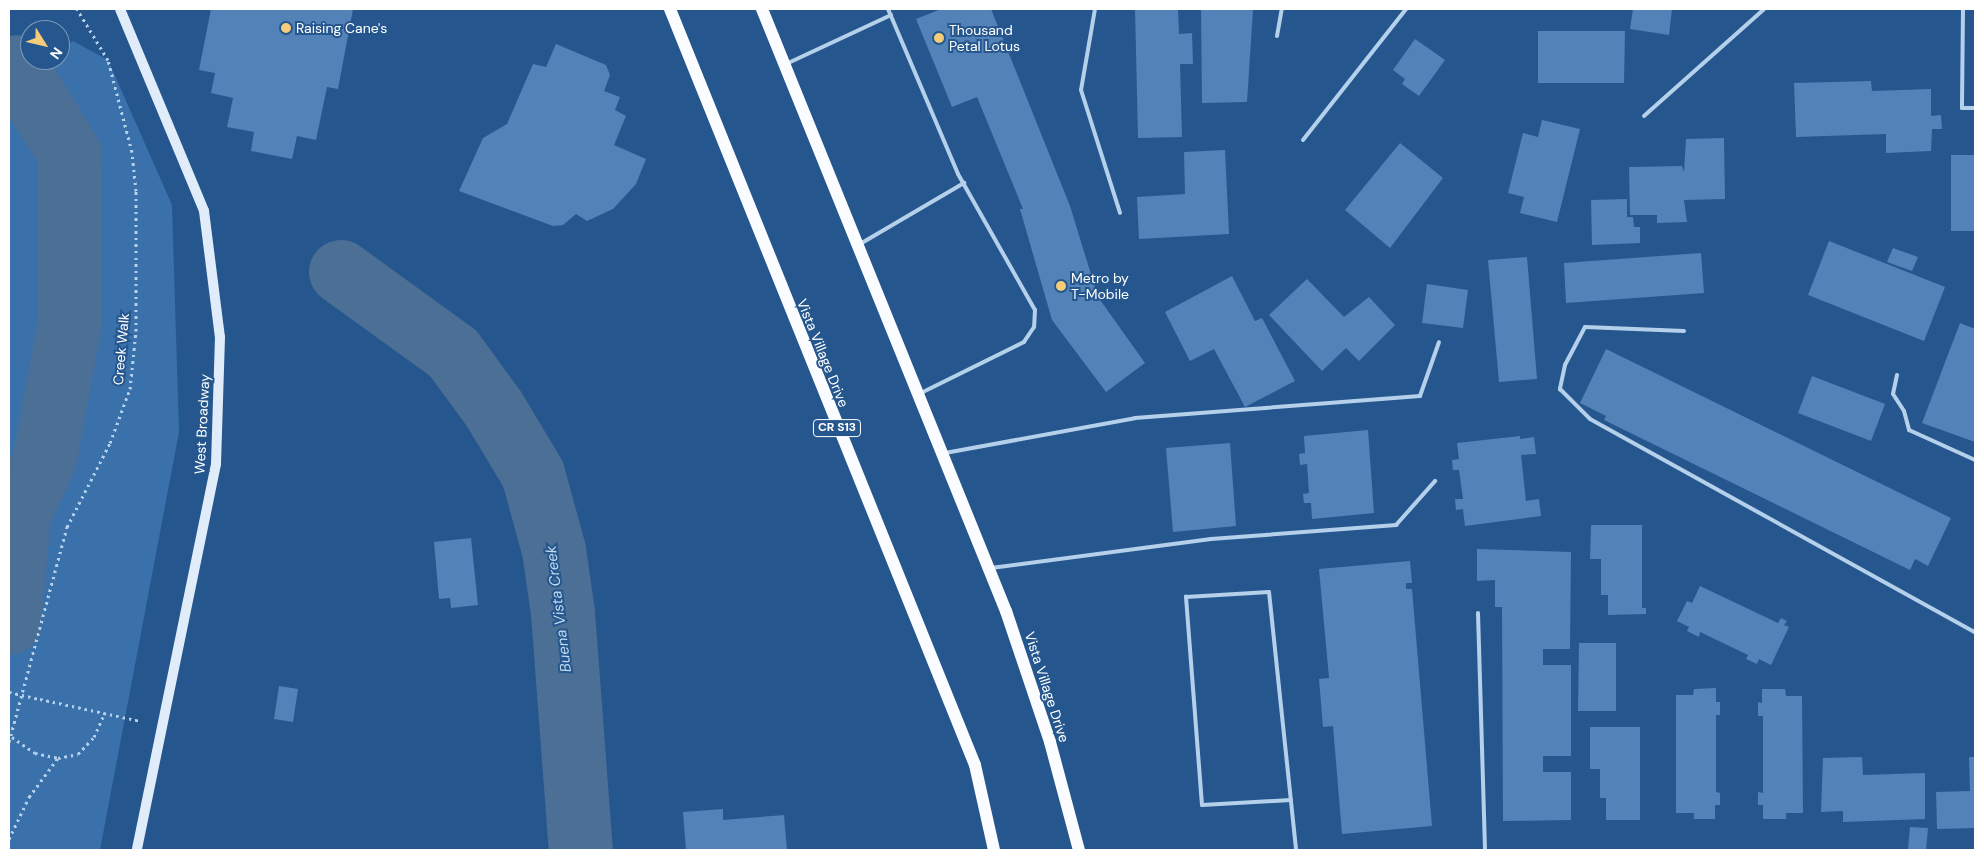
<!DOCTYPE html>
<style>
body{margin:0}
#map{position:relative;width:1984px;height:859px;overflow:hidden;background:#25578e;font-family:"DM Sans",sans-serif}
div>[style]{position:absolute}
.green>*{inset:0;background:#3a71ab}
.river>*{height:64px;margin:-32px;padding:0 32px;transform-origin:32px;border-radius:32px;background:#4c6f96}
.building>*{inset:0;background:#5282b7}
.path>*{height:3px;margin-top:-1.5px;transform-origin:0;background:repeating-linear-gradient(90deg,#b5d0eb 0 2.5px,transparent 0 6.5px)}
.lane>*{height:4px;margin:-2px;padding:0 2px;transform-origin:2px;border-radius:2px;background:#b5d0eb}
.secondary>*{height:10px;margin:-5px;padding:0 5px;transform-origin:5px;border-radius:5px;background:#e0ecf9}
.primary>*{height:12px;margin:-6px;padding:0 6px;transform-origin:6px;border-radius:6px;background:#fafcff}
.path-bridge>*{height:3px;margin-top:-1.5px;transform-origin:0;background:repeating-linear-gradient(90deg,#b5d0eb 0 2.5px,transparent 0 6.5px)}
.dots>*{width:14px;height:14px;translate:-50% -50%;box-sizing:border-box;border:2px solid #25578e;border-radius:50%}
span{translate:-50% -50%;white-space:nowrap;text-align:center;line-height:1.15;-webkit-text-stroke:4px #25578e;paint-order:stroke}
.shield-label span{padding:1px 4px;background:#25578e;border:1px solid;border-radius:4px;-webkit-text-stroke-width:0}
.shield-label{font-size:12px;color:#fff;font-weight:700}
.poi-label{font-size:14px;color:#fff}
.left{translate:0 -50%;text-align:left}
.street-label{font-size:14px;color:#fff}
.water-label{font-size:15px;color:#c1daf2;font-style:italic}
.frame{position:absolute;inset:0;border:10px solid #fff;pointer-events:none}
.north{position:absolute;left:20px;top:20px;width:50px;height:50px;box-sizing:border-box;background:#25578e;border:1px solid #7c9abb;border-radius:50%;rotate:126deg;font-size:14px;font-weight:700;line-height:20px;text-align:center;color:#fff}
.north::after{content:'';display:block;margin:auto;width:18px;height:22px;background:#f5cc7a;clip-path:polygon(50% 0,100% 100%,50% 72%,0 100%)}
</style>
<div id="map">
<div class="green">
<i style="clip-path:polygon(73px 41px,108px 60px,172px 205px,179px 432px,100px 850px,9px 850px,9px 75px,37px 60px,60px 60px,60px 48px)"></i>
</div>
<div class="river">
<i style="left:341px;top:272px;width:138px;rotate:35.9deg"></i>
<i style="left:453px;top:353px;width:69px;rotate:53.8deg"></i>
<i style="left:494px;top:409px;width:76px;rotate:59deg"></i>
<i style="left:533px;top:474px;width:79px;rotate:74.6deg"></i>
<i style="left:554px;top:550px;width:64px;rotate:81.9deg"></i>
<i style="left:563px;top:613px;width:238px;rotate:85.7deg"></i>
<i style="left:9px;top:623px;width:107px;rotate:-84.7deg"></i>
<i style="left:19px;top:516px;width:63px;rotate:-65.5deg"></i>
<i style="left:45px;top:459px;width:140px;rotate:-79.7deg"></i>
<i style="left:70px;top:321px;width:167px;rotate:-90deg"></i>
<i style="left:70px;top:154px;width:102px;rotate:-121.8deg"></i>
</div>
<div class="building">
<i style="clip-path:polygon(211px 9px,353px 9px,338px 89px,327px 87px,316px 140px,297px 136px,292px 159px,251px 151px,254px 132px,227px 127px,233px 98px,211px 93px,215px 73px,199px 70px)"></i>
<i style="clip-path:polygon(941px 9px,991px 9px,1070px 206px,1098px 297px,1145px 363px,1106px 392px,1052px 320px,1020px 209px,1023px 209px,977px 97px,952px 107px,916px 19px)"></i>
<i style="clip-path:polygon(1135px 9px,1178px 9px,1179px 34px,1192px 33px,1193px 64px,1180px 64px,1182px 137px,1138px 138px)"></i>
<i style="clip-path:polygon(1201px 9px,1253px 9px,1247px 102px,1202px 103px)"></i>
<i style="clip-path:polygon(1633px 9px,1672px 9px,1669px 35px,1630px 29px)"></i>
<i style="clip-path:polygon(1538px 31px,1625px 31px,1624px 83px,1538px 83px)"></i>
<i style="clip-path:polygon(1415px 39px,1445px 60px,1419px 96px,1402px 84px,1405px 79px,1393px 70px)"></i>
<i style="clip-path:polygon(556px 44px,606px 65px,610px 75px,604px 91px,620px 97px,615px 110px,626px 116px,614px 145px,646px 159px,636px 184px,613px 209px,587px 221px,576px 214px,563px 225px,553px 226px,459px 191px,483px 138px,507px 124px,533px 64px,546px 67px)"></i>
<i style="clip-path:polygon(1871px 81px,1872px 91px,1931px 89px,1931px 116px,1941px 115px,1942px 129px,1932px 129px,1931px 151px,1886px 153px,1886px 134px,1796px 137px,1794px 83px)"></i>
<i style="clip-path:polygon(1542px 120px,1580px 129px,1557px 222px,1520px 213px,1524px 197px,1508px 193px,1523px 133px,1538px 137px)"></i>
<i style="clip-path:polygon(1724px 138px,1725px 199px,1684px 200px,1687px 222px,1657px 223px,1657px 215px,1630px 215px,1629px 167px,1682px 166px,1684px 172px,1686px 139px)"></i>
<i style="clip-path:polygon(1400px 143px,1443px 178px,1390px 248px,1345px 210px)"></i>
<i style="clip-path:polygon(1225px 150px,1229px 234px,1139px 239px,1137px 197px,1185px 194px,1184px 152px)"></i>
<i style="clip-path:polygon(1951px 155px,1975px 155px,1975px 231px,1951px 231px)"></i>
<i style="clip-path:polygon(1627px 199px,1627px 217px,1633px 217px,1634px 227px,1640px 227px,1640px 243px,1592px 245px,1591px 200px)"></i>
<i style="clip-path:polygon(1829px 241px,1945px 287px,1924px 341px,1808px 295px)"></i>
<i style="clip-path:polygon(1893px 248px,1918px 257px,1912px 271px,1887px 262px)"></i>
<i style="clip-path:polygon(1701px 253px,1704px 293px,1566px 303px,1564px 263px)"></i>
<i style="clip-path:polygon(1527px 257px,1537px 379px,1499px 382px,1488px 260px)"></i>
<i style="clip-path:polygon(1232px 276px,1255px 321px,1262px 318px,1295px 381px,1245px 407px,1214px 349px,1190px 361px,1165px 312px)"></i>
<i style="clip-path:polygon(1307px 279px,1344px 317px,1369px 297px,1395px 325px,1359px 361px,1346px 348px,1322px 371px,1269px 315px)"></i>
<i style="clip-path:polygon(1427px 284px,1468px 290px,1463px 328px,1422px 323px)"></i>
<i style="clip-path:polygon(1960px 323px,1975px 329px,1975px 442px,1922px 423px)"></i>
<i style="clip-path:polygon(1606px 349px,1951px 518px,1928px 566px,1915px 559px,1910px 570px,1604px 420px,1606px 416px,1580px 403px)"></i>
<i style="clip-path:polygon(1812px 376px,1885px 404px,1871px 441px,1798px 413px)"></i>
<i style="clip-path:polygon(1368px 430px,1374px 513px,1312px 519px,1311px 503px,1304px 503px,1303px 494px,1309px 493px,1307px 464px,1300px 465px,1299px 454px,1305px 453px,1304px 436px)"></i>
<i style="clip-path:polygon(1520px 436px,1520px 439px,1534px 437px,1536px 454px,1521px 455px,1526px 501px,1539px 499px,1541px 516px,1465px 526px,1463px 509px,1456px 510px,1455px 499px,1463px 499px,1459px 470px,1453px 470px,1452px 460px,1459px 459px,1457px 443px)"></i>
<i style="clip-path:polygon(1230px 443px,1236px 526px,1173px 532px,1166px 448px)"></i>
<i style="clip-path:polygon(1591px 525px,1642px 525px,1642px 608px,1646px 608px,1646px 614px,1608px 615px,1608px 595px,1601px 595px,1601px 559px,1590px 559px)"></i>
<i style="clip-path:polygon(471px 538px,478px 605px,451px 608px,450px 598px,439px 599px,434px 542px)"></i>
<i style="clip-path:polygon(1477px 549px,1571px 552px,1570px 649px,1543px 649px,1543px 665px,1571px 665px,1571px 756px,1543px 756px,1543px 772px,1571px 772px,1571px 820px,1503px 821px,1502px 607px,1495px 607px,1495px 580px,1477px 581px)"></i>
<i style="clip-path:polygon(1410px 561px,1412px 583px,1406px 583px,1406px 589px,1412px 589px,1432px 826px,1342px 834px,1333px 726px,1323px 727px,1319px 679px,1329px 678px,1319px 569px)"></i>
<i style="clip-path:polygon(1700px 586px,1778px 623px,1781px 618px,1787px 621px,1784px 625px,1789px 627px,1771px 665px,1759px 659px,1757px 664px,1746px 659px,1748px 655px,1700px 632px,1699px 637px,1687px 631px,1689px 627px,1677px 621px,1687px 601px,1692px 603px)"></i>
<i style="clip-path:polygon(1579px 643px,1616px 643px,1616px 711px,1578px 711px)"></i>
<i style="clip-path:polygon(279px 686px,298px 689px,293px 722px,274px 719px)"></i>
<i style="clip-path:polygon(1716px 688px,1716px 702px,1720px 702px,1720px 715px,1716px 715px,1716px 792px,1720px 793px,1720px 805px,1715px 805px,1715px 819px,1694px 819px,1694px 813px,1676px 813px,1676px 695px,1693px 695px,1694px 689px)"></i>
<i style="clip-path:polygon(1762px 689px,1785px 689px,1786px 696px,1802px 696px,1803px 813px,1786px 813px,1786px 819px,1763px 819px,1763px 805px,1758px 805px,1758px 792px,1763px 793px,1763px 716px,1758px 716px,1758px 702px,1762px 703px)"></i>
<i style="clip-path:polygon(1590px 727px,1640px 727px,1640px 820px,1606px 820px,1606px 798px,1600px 798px,1600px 769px,1590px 769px)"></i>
<i style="clip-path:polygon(1862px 757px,1863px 775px,1925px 773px,1925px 819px,1843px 822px,1843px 811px,1821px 812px,1823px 758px)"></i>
<i style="clip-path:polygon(1969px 757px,1975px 757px,1975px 828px,1937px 829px,1936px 792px,1970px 791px)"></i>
<i style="clip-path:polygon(723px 809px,723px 820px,784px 815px,787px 850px,686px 850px,683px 812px)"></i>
<i style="clip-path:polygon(1910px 827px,1928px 828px,1926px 850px,1908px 850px)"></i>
</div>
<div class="path">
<i style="left:40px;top:699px;width:102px;rotate:12.4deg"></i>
<i style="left:12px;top:737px;width:28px;rotate:35deg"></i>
<i style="left:35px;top:753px;width:24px;rotate:12deg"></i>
<i style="left:58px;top:758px;width:20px;rotate:-11deg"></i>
<i style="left:78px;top:754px;width:23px;rotate:-47deg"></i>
<i style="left:94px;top:737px;width:27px;rotate:-66deg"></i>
<i style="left:9px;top:742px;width:223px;rotate:-74.9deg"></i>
<i style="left:67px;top:527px;width:94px;rotate:-62.9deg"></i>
<i style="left:110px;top:443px;width:58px;rotate:-69.7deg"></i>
<i style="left:130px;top:389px;width:58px;rotate:-84.1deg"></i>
<i style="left:136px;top:331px;width:140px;rotate:-90deg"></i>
<i style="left:136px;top:191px;width:39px;rotate:-96deg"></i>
<i style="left:132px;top:152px;width:95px;rotate:-104.6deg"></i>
<i style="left:108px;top:60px;width:60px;rotate:-121.3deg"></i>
<i style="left:9px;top:839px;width:47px;rotate:-64.5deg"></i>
<i style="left:29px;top:797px;width:49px;rotate:-53.4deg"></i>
</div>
<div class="lane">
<i style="left:888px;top:9px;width:179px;rotate:67deg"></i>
<i style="left:958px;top:174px;width:156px;rotate:60.5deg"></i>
<i style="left:1035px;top:310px;width:17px;rotate:93deg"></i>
<i style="left:1034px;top:327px;width:18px;rotate:124deg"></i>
<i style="left:1024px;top:342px;width:115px;rotate:153.7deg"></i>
<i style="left:1095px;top:9px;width:82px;rotate:99.8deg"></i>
<i style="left:1081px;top:90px;width:129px;rotate:72.4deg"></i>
<i style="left:1963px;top:9px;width:99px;rotate:90.6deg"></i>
<i style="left:1962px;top:108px;width:13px"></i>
<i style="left:1277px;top:36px;width:27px;rotate:-80deg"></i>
<i style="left:786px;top:64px;width:116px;rotate:-25deg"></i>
<i style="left:1644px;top:116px;width:161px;rotate:-41.7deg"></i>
<i style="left:1303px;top:140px;width:167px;rotate:-51.8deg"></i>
<i style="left:860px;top:244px;width:121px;rotate:-30.4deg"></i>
<i style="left:1684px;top:331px;width:99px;rotate:-177.7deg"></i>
<i style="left:1585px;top:327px;width:43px;rotate:117.8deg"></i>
<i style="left:1565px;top:365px;width:25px;rotate:102deg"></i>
<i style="left:1560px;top:389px;width:42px;rotate:45deg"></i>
<i style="left:1590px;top:419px;width:440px;rotate:29deg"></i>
<i style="left:1897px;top:375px;width:19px;rotate:102deg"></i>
<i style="left:1893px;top:394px;width:20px;rotate:57deg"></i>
<i style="left:1904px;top:411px;width:20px;rotate:75deg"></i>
<i style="left:1909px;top:430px;width:72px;rotate:24.4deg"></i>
<i style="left:945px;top:453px;width:193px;rotate:-10.4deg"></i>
<i style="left:1135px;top:418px;width:286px;rotate:-4.4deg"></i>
<i style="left:1420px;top:396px;width:57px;rotate:-70.6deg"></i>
<i style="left:991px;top:568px;width:222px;rotate:-7.5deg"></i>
<i style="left:1211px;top:539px;width:186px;rotate:-4.3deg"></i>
<i style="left:1396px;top:525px;width:59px;rotate:-48.4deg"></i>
<i style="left:1478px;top:613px;width:237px;rotate:88.3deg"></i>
<i style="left:1291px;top:800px;width:89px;rotate:176.8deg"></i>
<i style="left:1202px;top:805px;width:209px;rotate:-94.4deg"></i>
<i style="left:1186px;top:597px;width:83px;rotate:-3.4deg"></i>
<i style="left:1269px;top:592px;width:259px;rotate:84deg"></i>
</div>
<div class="secondary">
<i style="left:120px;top:9px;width:219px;rotate:67.4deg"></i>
<i style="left:204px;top:211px;width:127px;rotate:82.8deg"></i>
<i style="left:220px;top:337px;width:127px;rotate:91.8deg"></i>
<i style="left:216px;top:464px;width:394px;rotate:101.6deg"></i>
</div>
<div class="primary">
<i style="left:670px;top:9px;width:815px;rotate:68.03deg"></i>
<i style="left:975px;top:765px;width:87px;rotate:77.4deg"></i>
<i style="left:762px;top:9px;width:650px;rotate:67.94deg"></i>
<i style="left:1006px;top:611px;width:138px;rotate:71.4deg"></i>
<i style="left:1050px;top:742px;width:112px;rotate:75deg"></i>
</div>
<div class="path-bridge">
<i style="left:9px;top:692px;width:32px;rotate:13deg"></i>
</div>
<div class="dots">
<i style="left:286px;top:28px;background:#f5cc7a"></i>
<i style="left:939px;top:38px;background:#f5cc7a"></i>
<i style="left:1061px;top:286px;background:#f5cc7a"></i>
</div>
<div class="shield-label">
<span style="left:837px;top:428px">CR S13</span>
</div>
<div class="poi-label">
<span class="left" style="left:296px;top:28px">Raising Cane's</span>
<span class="left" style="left:949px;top:38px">Thousand<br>Petal Lotus</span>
<span class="left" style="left:1071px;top:286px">Metro by<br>T-Mobile</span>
</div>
<div class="street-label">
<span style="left:121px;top:349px;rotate:-85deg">Creek Walk</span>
<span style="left:823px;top:353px;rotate:68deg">Vista Village Drive</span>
<span style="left:202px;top:424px;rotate:-87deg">West Broadway</span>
<span style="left:1047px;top:687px;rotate:72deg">Vista Village Drive</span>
</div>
<div class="water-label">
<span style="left:559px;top:609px;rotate:-97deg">Buena Vista Creek</span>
</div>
<div class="frame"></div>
<div class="north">N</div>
</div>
